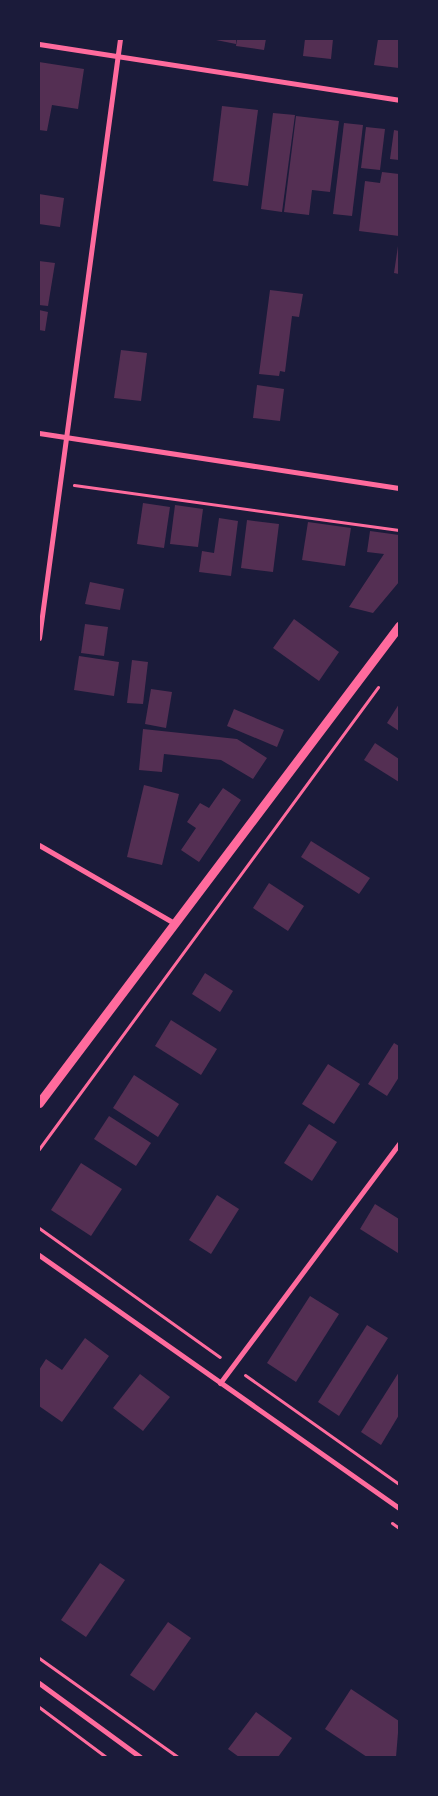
<!DOCTYPE html>
<style>
body{margin:0}
#map{position:relative;width:438px;height:1796px;overflow:hidden;background:#1b1b3a;font-family:"Work Sans",sans-serif}
div>[style]{position:absolute}
.building>*{inset:0;background:#542f53}
.path>*{height:3px;margin:-1.5px;padding:0 1.5px;transform-origin:1.5px;border-radius:1.5px;background:#ff6b9d}
.minor>*{height:5px;margin:-2.5px;padding:0 2.5px;transform-origin:2.5px;border-radius:2.5px;background:#ff6b9d}
.tertiary>*{height:9px;margin:-4.5px;padding:0 4.5px;transform-origin:4.5px;border-radius:4.5px;background:#ff6b9d}
span{translate:-50% -50%;white-space:nowrap;text-align:center;line-height:1.15;-webkit-text-stroke:5px #1b1b3a;paint-order:stroke}
.frame{position:absolute;inset:0;border:40px solid #1b1b3a;pointer-events:none}
</style>
<div id="map">
<div class="building">
<i style="clip-path:polygon(211px 39px,236px 39px,236px 44px)"></i>
<i style="clip-path:polygon(237px 39px,266px 39px,264px 50px,236px 46px)"></i>
<i style="clip-path:polygon(305px 39px,333px 39px,331px 59px,303px 56px)"></i>
<i style="clip-path:polygon(378px 39px,399px 39px,399px 68px,374px 65px)"></i>
<i style="clip-path:polygon(39px 62px,84px 69px,78px 109px,52px 105px,47px 131px,39px 130px)"></i>
<i style="clip-path:polygon(222px 106px,258px 110px,248px 186px,213px 181px)"></i>
<i style="clip-path:polygon(273px 113px,295px 115px,282px 212px,261px 209px)"></i>
<i style="clip-path:polygon(296px 116px,339px 121px,330px 192px,312px 190px,309px 215px,284px 212px)"></i>
<i style="clip-path:polygon(344px 123px,363px 125px,352px 216px,333px 214px)"></i>
<i style="clip-path:polygon(366px 127px,385px 129px,380px 170px,361px 168px)"></i>
<i style="clip-path:polygon(394px 130px,399px 131px,399px 160px,390px 159px)"></i>
<i style="clip-path:polygon(382px 172px,399px 174px,399px 236px,359px 231px,365px 181px,380px 183px)"></i>
<i style="clip-path:polygon(39px 194px,64px 198px,60px 227px,39px 224px)"></i>
<i style="clip-path:polygon(398px 246px,399px 246px,399px 274px,394px 273px)"></i>
<i style="clip-path:polygon(39px 261px,55px 263px,48px 306px,39px 305px)"></i>
<i style="clip-path:polygon(270px 290px,303px 294px,299px 317px,292px 316px,285px 372px,280px 371px,279px 376px,259px 374px)"></i>
<i style="clip-path:polygon(39px 310px,48px 312px,45px 331px,39px 330px)"></i>
<i style="clip-path:polygon(121px 350px,147px 353px,141px 401px,114px 398px)"></i>
<i style="clip-path:polygon(257px 385px,284px 389px,280px 421px,253px 418px)"></i>
<i style="clip-path:polygon(143px 503px,170px 507px,164px 548px,137px 544px)"></i>
<i style="clip-path:polygon(175px 505px,203px 509px,198px 547px,170px 544px)"></i>
<i style="clip-path:polygon(219px 518px,238px 521px,231px 576px,199px 572px,202px 551px,214px 553px)"></i>
<i style="clip-path:polygon(247px 520px,279px 524px,273px 572px,241px 568px)"></i>
<i style="clip-path:polygon(308px 522px,351px 528px,345px 566px,302px 560px)"></i>
<i style="clip-path:polygon(370px 531px,399px 535px,399px 582px,373px 613px,349px 607px,384px 554px,367px 552px)"></i>
<i style="clip-path:polygon(90px 582px,124px 589px,120px 610px,85px 604px)"></i>
<i style="clip-path:polygon(294px 619px,339px 652px,319px 681px,273px 648px)"></i>
<i style="clip-path:polygon(85px 624px,108px 627px,104px 656px,81px 653px)"></i>
<i style="clip-path:polygon(79px 656px,119px 662px,114px 696px,74px 690px)"></i>
<i style="clip-path:polygon(132px 660px,148px 662px,143px 704px,127px 703px)"></i>
<i style="clip-path:polygon(151px 689px,172px 692px,166px 728px,145px 724px)"></i>
<i style="clip-path:polygon(399px 704px,399px 731px,387px 723px)"></i>
<i style="clip-path:polygon(234px 709px,284px 730px,277px 747px,227px 726px)"></i>
<i style="clip-path:polygon(143px 729px,237px 739px,267px 758px,253px 779px,221px 760px,164px 754px,162px 772px,139px 770px)"></i>
<i style="clip-path:polygon(375px 743px,399px 759px,399px 782px,364px 760px)"></i>
<i style="clip-path:polygon(144px 785px,179px 794px,162px 865px,127px 857px)"></i>
<i style="clip-path:polygon(223px 788px,241px 800px,199px 862px,181px 850px,196px 828px,187px 822px,200px 803px,209px 808px)"></i>
<i style="clip-path:polygon(311px 841px,370px 878px,359px 894px,301px 857px)"></i>
<i style="clip-path:polygon(269px 883px,304px 906px,288px 931px,253px 908px)"></i>
<i style="clip-path:polygon(205px 973px,233px 991px,220px 1012px,192px 994px)"></i>
<i style="clip-path:polygon(171px 1020px,217px 1049px,201px 1075px,155px 1046px)"></i>
<i style="clip-path:polygon(394px 1043px,399px 1046px,399px 1077px,387px 1096px,368px 1084px)"></i>
<i style="clip-path:polygon(328px 1064px,360px 1084px,334px 1124px,302px 1104px)"></i>
<i style="clip-path:polygon(134px 1075px,179px 1104px,158px 1137px,113px 1108px)"></i>
<i style="clip-path:polygon(109px 1116px,151px 1143px,136px 1166px,94px 1139px)"></i>
<i style="clip-path:polygon(309px 1124px,337px 1142px,312px 1181px,284px 1163px)"></i>
<i style="clip-path:polygon(81px 1163px,122px 1189px,91px 1236px,51px 1210px)"></i>
<i style="clip-path:polygon(217px 1195px,239px 1209px,211px 1254px,189px 1240px)"></i>
<i style="clip-path:polygon(375px 1204px,399px 1219px,398px 1253px,360px 1229px)"></i>
<i style="clip-path:polygon(310px 1296px,339px 1314px,296px 1382px,267px 1363px)"></i>
<i style="clip-path:polygon(367px 1325px,388px 1338px,339px 1416px,318px 1402px)"></i>
<i style="clip-path:polygon(85px 1338px,109px 1356px,62px 1422px,39px 1406px,39px 1370px,46px 1359px,62px 1370px)"></i>
<i style="clip-path:polygon(399px 1372px,399px 1415px,381px 1445px,361px 1432px)"></i>
<i style="clip-path:polygon(140px 1374px,170px 1397px,143px 1431px,113px 1408px)"></i>
<i style="clip-path:polygon(100px 1563px,125px 1580px,86px 1637px,61px 1620px)"></i>
<i style="clip-path:polygon(168px 1622px,191px 1638px,154px 1691px,130px 1675px)"></i>
<i style="clip-path:polygon(351px 1689px,399px 1721px,396px 1757px,367px 1757px,325px 1729px)"></i>
<i style="clip-path:polygon(256px 1712px,292px 1738px,278px 1757px,239px 1757px,228px 1749px)"></i>
</div>
<div class="path">
<i style="left:74px;top:485px;width:328px;rotate:7.9deg"></i>
<i style="left:39px;top:1149px;width:573px;rotate:-53.73deg"></i>
<i style="left:39px;top:1228px;width:222px;rotate:35.5deg"></i>
<i style="left:245px;top:1375px;width:189px;rotate:35.3deg"></i>
<i style="left:392px;top:1523px;width:9px;rotate:36deg"></i>
<i style="left:39px;top:1658px;width:171px;rotate:35.5deg"></i>
<i style="left:39px;top:1707px;width:84px;rotate:36.7deg"></i>
</div>
<div class="minor">
<i style="left:39px;top:44px;width:364px;rotate:8.8deg"></i>
<i style="left:39px;top:433px;width:364px;rotate:8.7deg"></i>
<i style="left:39px;top:638px;width:604px;rotate:-82.3deg"></i>
<i style="left:39px;top:845px;width:158px;rotate:30deg"></i>
<i style="left:39px;top:1255px;width:440px;rotate:35.1deg"></i>
<i style="left:220px;top:1383px;width:299px;rotate:-53.2deg"></i>
<i style="left:39px;top:1683px;width:125px;rotate:36.2deg"></i>
</div>
<div class="tertiary">
<i style="left:39px;top:1103px;width:598px;rotate:-52.96deg"></i>
</div>
<div class="frame"></div>
</div>
